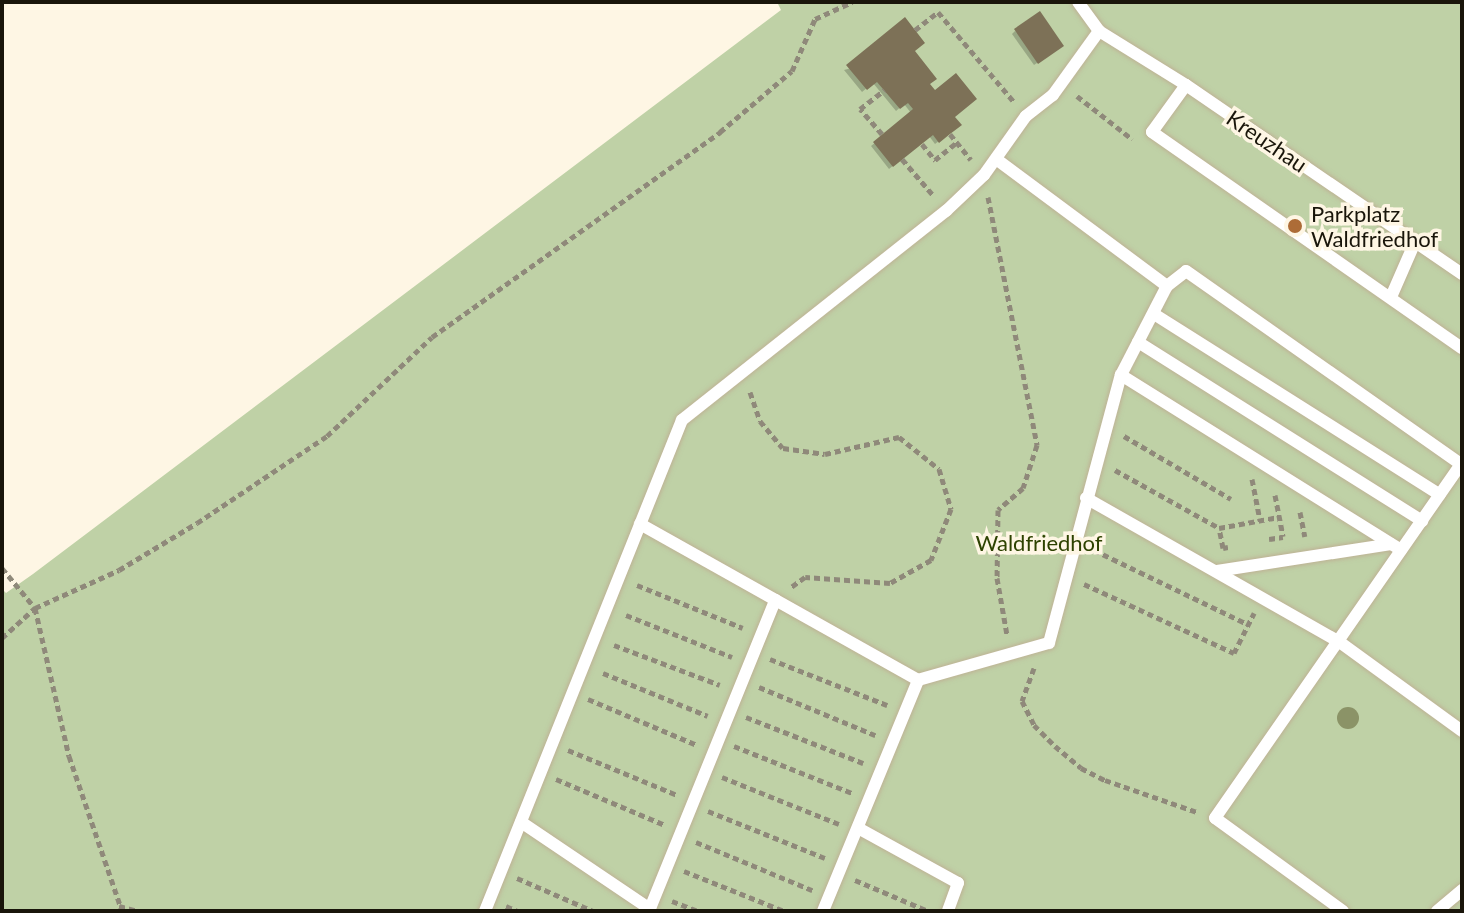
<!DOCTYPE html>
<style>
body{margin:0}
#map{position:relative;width:1464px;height:913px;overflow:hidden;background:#fef6e4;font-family:Lato,sans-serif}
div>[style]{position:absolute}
.green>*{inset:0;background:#bfd1a6}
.shadow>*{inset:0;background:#0003}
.building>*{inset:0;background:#7d7157}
.path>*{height:5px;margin-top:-2.5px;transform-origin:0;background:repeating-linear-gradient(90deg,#8f897a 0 6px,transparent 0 10px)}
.roads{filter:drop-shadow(0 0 2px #beb295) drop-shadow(0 0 2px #beb295)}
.service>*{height:12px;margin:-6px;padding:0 6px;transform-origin:6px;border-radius:6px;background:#fff}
.trees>*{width:22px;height:22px;margin:-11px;border-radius:50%;background:#8b9367}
.dots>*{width:22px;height:22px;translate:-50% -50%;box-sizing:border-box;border:4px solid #fef6e4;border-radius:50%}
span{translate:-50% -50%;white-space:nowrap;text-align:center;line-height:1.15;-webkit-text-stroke:7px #fef6e4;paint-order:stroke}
.street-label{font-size:22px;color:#19150a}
.poi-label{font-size:22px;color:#19150a}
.left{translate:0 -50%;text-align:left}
.park-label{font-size:22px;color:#2d4200}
.frame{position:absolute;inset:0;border:4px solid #19150a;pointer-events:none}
</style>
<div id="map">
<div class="green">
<i style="clip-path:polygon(777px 2px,1462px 2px,1462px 911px,2px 911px,2px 589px,6px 593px,33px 574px,781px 10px)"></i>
</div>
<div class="shadow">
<i style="clip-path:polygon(1015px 31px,1058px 49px,1034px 65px,1012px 34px)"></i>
<i style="clip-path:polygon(913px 51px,928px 84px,952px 117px,956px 128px,935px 144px,929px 136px,889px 169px,871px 146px,911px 113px,904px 104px,896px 111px,873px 83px,862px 92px,844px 70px)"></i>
</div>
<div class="building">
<i style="clip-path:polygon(1040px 11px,1064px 46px,1038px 64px,1014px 29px)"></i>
<i style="clip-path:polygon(905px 17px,925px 43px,915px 51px,937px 79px,930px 84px,935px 90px,956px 73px,977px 99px,955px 117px,962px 125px,950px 134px,939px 143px,933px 135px,893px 167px,873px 142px,913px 109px,908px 103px,900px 109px,877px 82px,867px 90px,846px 65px)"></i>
</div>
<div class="path">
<i style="left:915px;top:30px;width:29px;rotate:-38deg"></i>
<i style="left:938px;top:12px;width:119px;rotate:49.8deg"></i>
<i style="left:1077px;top:96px;width:70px;rotate:38deg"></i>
<i style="left:882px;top:134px;width:33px;rotate:-131deg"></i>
<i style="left:860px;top:109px;width:31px;rotate:-38deg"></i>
<i style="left:950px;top:134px;width:33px;rotate:51deg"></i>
<i style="left:922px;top:144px;width:21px;rotate:51deg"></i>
<i style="left:935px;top:160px;width:28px;rotate:-39deg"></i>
<i style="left:902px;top:159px;width:48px;rotate:49.3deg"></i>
<i style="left:988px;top:197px;width:253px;rotate:78.8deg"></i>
<i style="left:1037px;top:445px;width:45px;rotate:108deg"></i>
<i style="left:1023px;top:488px;width:33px;rotate:139deg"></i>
<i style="left:998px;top:510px;width:68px;rotate:90.8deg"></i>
<i style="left:997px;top:578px;width:58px;rotate:80deg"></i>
<i style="left:750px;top:392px;width:31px;rotate:71deg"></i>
<i style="left:760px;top:421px;width:35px;rotate:50deg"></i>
<i style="left:783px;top:448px;width:42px;rotate:8.1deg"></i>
<i style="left:825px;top:454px;width:76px;rotate:-12.9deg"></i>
<i style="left:899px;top:437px;width:51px;rotate:38.7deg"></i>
<i style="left:939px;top:469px;width:42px;rotate:73.3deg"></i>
<i style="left:951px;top:509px;width:55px;rotate:111.4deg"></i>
<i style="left:931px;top:560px;width:47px;rotate:150.7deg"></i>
<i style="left:890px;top:583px;width:85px;rotate:-176deg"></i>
<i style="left:805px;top:577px;width:17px;rotate:144deg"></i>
<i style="left:1124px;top:436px;width:124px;rotate:30.5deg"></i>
<i style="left:1115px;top:470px;width:119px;rotate:29.1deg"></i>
<i style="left:1252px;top:479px;width:42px;rotate:79deg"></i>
<i style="left:1275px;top:495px;width:42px;rotate:79deg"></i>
<i style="left:1300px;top:512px;width:25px;rotate:79deg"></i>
<i style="left:1269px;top:539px;width:14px;rotate:-8deg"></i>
<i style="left:1228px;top:547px;width:5px;rotate:169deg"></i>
<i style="left:1223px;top:548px;width:20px;rotate:-101deg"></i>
<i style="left:1219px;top:528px;width:61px;rotate:-10.4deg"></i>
<i style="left:1094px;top:550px;width:172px;rotate:25.8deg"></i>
<i style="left:2px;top:568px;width:52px;rotate:50.5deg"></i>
<i style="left:35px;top:608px;width:152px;rotate:77.1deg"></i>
<i style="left:69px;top:756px;width:164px;rotate:71.1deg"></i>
<i style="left:1084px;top:584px;width:165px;rotate:24.7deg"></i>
<i style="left:1234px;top:653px;width:45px;rotate:-63.4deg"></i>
<i style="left:637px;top:585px;width:114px;rotate:22.1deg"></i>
<i style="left:626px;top:615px;width:114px;rotate:21.6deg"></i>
<i style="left:2px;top:638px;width:45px;rotate:-42.3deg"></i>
<i style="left:35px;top:608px;width:92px;rotate:-24.3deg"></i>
<i style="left:119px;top:570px;width:91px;rotate:-31.1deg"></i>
<i style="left:197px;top:523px;width:156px;rotate:-33.8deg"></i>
<i style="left:327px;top:436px;width:144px;rotate:-43.3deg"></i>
<i style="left:432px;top:337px;width:354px;rotate:-35.4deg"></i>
<i style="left:720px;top:132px;width:94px;rotate:-40.3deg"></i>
<i style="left:792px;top:71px;width:57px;rotate:-66.1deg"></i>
<i style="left:815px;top:19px;width:41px;rotate:-24.7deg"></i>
<i style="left:614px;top:645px;width:113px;rotate:20.7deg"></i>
<i style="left:770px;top:659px;width:126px;rotate:21.5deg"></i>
<i style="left:1034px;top:668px;width:35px;rotate:110deg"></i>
<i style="left:1022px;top:701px;width:27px;rotate:63deg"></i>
<i style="left:1034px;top:725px;width:30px;rotate:45deg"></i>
<i style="left:1055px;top:746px;width:34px;rotate:40deg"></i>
<i style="left:1081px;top:768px;width:27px;rotate:27deg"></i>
<i style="left:1105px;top:780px;width:97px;rotate:19.2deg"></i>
<i style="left:603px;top:673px;width:113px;rotate:22.3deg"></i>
<i style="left:759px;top:687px;width:126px;rotate:22.5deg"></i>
<i style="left:588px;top:699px;width:118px;rotate:22.9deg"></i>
<i style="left:746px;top:717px;width:126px;rotate:21.5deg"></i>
<i style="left:734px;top:746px;width:127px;rotate:21.7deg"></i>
<i style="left:568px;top:750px;width:118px;rotate:22.4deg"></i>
<i style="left:722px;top:777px;width:126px;rotate:21.9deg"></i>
<i style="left:556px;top:779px;width:118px;rotate:22.9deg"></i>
<i style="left:708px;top:811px;width:126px;rotate:21.9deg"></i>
<i style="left:696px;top:842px;width:126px;rotate:22.5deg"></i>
<i style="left:684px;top:871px;width:108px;rotate:21.8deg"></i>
<i style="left:517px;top:878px;width:83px;rotate:23.5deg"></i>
<i style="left:855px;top:880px;width:79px;rotate:23deg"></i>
<i style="left:672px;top:901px;width:28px;rotate:21deg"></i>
<i style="left:119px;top:906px;width:20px;rotate:15deg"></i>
<i style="left:506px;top:906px;width:12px;rotate:24deg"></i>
</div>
<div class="roads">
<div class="service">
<i style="left:1078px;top:2px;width:36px;rotate:54deg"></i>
<i style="left:1099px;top:31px;width:102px;rotate:31.8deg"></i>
<i style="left:1186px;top:85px;width:335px;rotate:34.4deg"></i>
<i style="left:1186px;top:85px;width:58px;rotate:125.9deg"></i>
<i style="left:1152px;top:132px;width:378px;rotate:34.9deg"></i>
<i style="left:1167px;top:286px;width:24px;rotate:-38deg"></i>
<i style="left:1186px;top:271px;width:337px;rotate:35.1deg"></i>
<i style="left:1391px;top:297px;width:60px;rotate:-66.4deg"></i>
<i style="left:1154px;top:314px;width:338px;rotate:32.3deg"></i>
<i style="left:1138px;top:342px;width:336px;rotate:32.2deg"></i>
<i style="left:1121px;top:375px;width:330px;rotate:32deg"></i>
<i style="left:1086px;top:498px;width:290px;rotate:29.6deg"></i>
<i style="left:1338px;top:641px;width:153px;rotate:36deg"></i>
<i style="left:640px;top:524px;width:319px;rotate:29.3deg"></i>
<i style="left:1217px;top:571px;width:176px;rotate:-8.8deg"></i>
<i style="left:521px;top:822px;width:156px;rotate:34deg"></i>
<i style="left:858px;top:828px;width:114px;rotate:28.8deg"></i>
<i style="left:958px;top:883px;width:30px;rotate:110deg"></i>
<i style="left:485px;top:911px;width:529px;rotate:-68.14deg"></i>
<i style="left:682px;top:420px;width:337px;rotate:-38.4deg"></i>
<i style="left:946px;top:211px;width:52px;rotate:-43.5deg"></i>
<i style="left:984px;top:175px;width:72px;rotate:-54.6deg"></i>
<i style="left:1026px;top:116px;width:34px;rotate:-38deg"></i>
<i style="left:1053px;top:95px;width:79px;rotate:-54.3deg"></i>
<i style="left:649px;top:911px;width:336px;rotate:-67.9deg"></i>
<i style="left:823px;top:911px;width:250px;rotate:-67.6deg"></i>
<i style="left:918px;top:680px;width:136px;rotate:-15.8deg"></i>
<i style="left:1049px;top:643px;width:278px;rotate:-75deg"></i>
<i style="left:1121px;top:375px;width:100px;rotate:-62.7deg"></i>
<i style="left:1167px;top:286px;width:213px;rotate:-143.4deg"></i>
<i style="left:1343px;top:911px;width:158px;rotate:-144deg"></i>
<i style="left:1215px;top:818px;width:430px;rotate:-55.2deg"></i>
<i style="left:1437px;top:911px;width:33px;rotate:-40deg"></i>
</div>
</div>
<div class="trees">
<i style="left:1348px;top:718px"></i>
</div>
<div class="dots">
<i style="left:1295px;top:226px;background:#ad6c37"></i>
</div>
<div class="street-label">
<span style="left:1267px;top:141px;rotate:34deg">Kreuzhau</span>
</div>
<div class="poi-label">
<span class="left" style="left:1311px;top:226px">Parkplatz<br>Waldfriedhof</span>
</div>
<div class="park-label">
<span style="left:1039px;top:543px">Waldfriedhof</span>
</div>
<div class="frame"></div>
</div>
